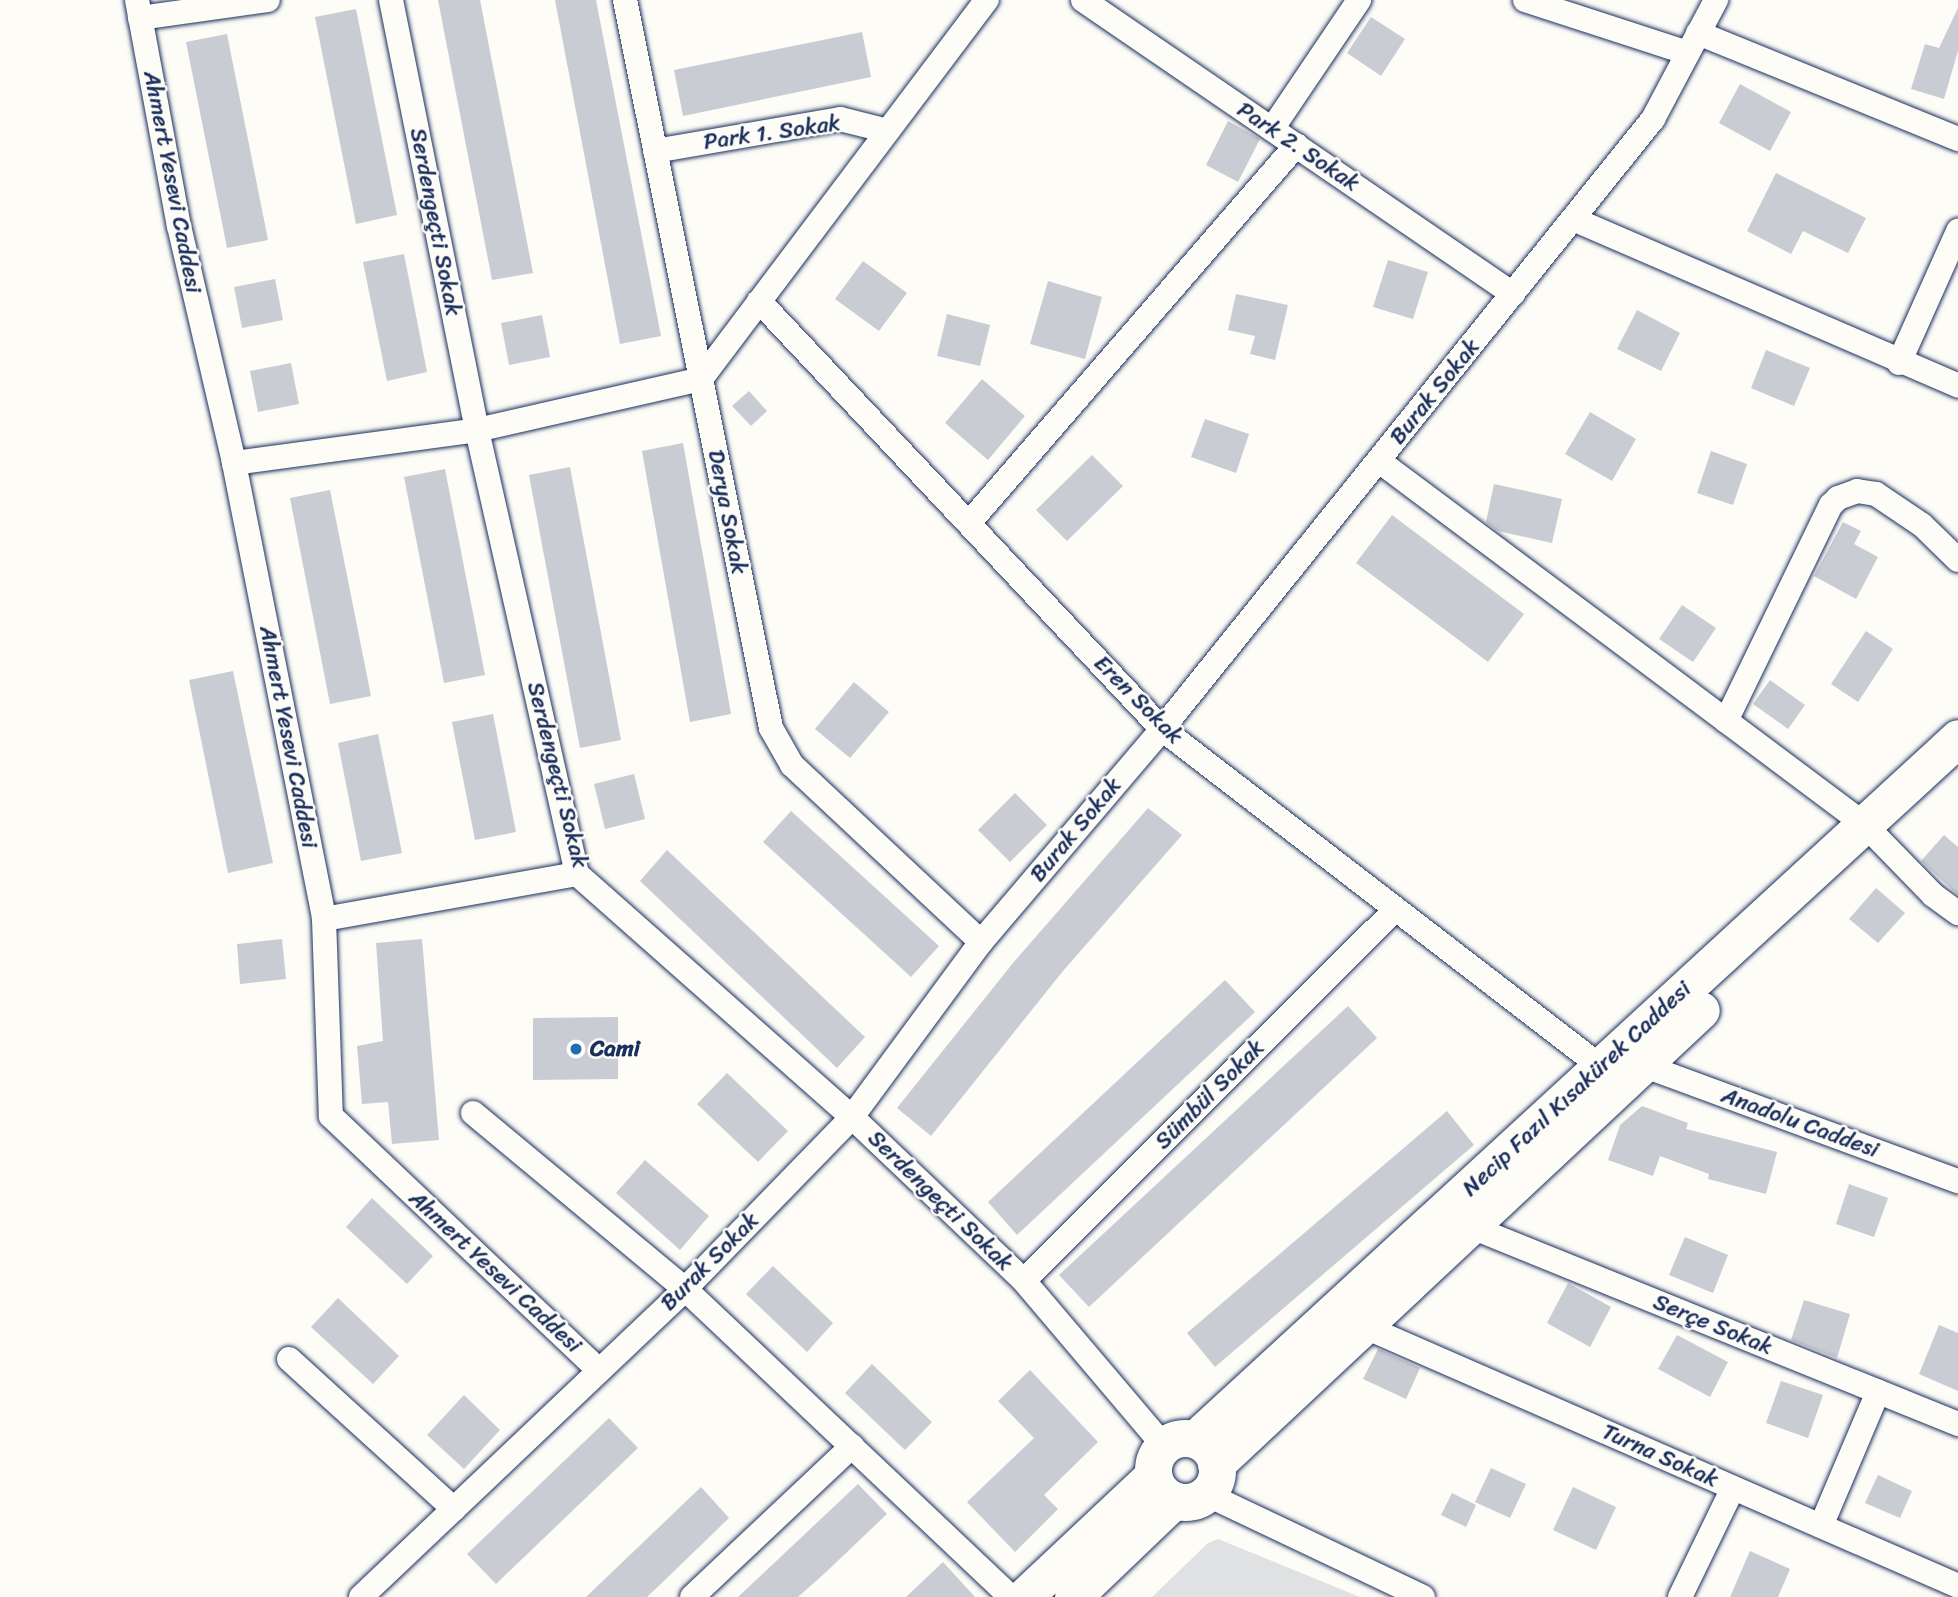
<!DOCTYPE html>
<meta charset="utf-8">
<style>
body{margin:0}
#map{position:relative;width:1958px;height:1597px;overflow:hidden;background:#fdfcf7;font-family:Sriracha,sans-serif}
div>[style]{position:absolute}
.green>*{inset:0;background:#e0e1e3}
.building>*{inset:0;background:#c9ccd3}
.roads{filter:drop-shadow(0 0 2px #1b2f5e) drop-shadow(0 0 2px #1b2f5e)}
.street>*{height:24px;margin:-12px;padding:0 12px;transform-origin:12px;border-radius:12px;background:#fdfcf7}
.secondary>*{height:37px;margin:-18.5px;padding:0 18.5px;transform-origin:18.5px;border-radius:18.5px;background:#fdfcf7}
.secondary>.ring{margin:-18.5px;padding:0;box-sizing:content-box;background:none;border:37px solid #fdfcf7;border-radius:50%}
.dots>*{width:19px;height:19px;translate:-50% -50%;box-sizing:border-box;border:4px solid #fdfcf7;border-radius:50%}
span{translate:-50% -50%;white-space:nowrap;text-align:center;line-height:1.15;-webkit-text-stroke:5px #fdfcf7;paint-order:stroke}
.street-label{font-size:23px;color:#1b2f5e}
.poi-label{font-size:23px;color:#1b2f5e;font-weight:700}
.left{translate:0 -50%;text-align:left}
</style>
<div id="map">
<div class="green">
<i style="clip-path:polygon(1218px 1539px,1360px 1597px,1152px 1597px,1208px 1543px)"></i>
</div>
<div class="building">
<i style="clip-path:polygon(438px 0,480px 0,533px 273px,492px 280px)"></i>
<i style="clip-path:polygon(555px 0,596px 0,661px 336px,620px 344px)"></i>
<i style="clip-path:polygon(1958px 8px,1958px 51px,1944px 99px,1911px 89px,1925px 44px,1939px 48px)"></i>
<i style="clip-path:polygon(356px 9px,397px 215px,356px 224px,315px 17px)"></i>
<i style="clip-path:polygon(1371px 17px,1405px 39px,1381px 76px,1347px 53px)"></i>
<i style="clip-path:polygon(862px 32px,871px 77px,683px 116px,674px 70px)"></i>
<i style="clip-path:polygon(227px 34px,268px 240px,227px 248px,186px 42px)"></i>
<i style="clip-path:polygon(1740px 84px,1791px 112px,1770px 151px,1719px 123px)"></i>
<i style="clip-path:polygon(1228px 121px,1260px 139px,1238px 182px,1206px 165px)"></i>
<i style="clip-path:polygon(1776px 173px,1866px 218px,1848px 253px,1803px 231px,1791px 254px,1747px 231px)"></i>
<i style="clip-path:polygon(404px 254px,427px 372px,387px 381px,363px 262px)"></i>
<i style="clip-path:polygon(1388px 260px,1428px 272px,1413px 319px,1373px 307px)"></i>
<i style="clip-path:polygon(863px 261px,907px 293px,879px 331px,835px 299px)"></i>
<i style="clip-path:polygon(275px 279px,283px 320px,242px 328px,234px 287px)"></i>
<i style="clip-path:polygon(1048px 281px,1102px 297px,1085px 359px,1030px 344px)"></i>
<i style="clip-path:polygon(1236px 294px,1288px 305px,1275px 360px,1250px 354px,1255px 336px,1228px 330px)"></i>
<i style="clip-path:polygon(1637px 310px,1680px 333px,1661px 371px,1617px 349px)"></i>
<i style="clip-path:polygon(947px 314px,990px 325px,980px 366px,937px 356px)"></i>
<i style="clip-path:polygon(542px 315px,550px 357px,509px 365px,501px 323px)"></i>
<i style="clip-path:polygon(1766px 350px,1810px 368px,1794px 406px,1751px 388px)"></i>
<i style="clip-path:polygon(291px 363px,299px 404px,258px 412px,250px 371px)"></i>
<i style="clip-path:polygon(982px 379px,1025px 416px,988px 460px,945px 423px)"></i>
<i style="clip-path:polygon(749px 391px,767px 411px,751px 426px,732px 406px)"></i>
<i style="clip-path:polygon(1590px 412px,1636px 439px,1612px 481px,1565px 454px)"></i>
<i style="clip-path:polygon(1205px 419px,1249px 434px,1236px 473px,1191px 457px)"></i>
<i style="clip-path:polygon(683px 443px,731px 714px,690px 722px,642px 451px)"></i>
<i style="clip-path:polygon(1711px 451px,1747px 464px,1733px 505px,1697px 493px)"></i>
<i style="clip-path:polygon(1092px 455px,1123px 486px,1067px 541px,1036px 510px)"></i>
<i style="clip-path:polygon(570px 467px,621px 740px,580px 748px,529px 475px)"></i>
<i style="clip-path:polygon(445px 469px,485px 675px,444px 683px,404px 477px)"></i>
<i style="clip-path:polygon(1494px 484px,1562px 499px,1552px 543px,1498px 531px,1486px 522px)"></i>
<i style="clip-path:polygon(330px 490px,371px 696px,330px 704px,290px 498px)"></i>
<i style="clip-path:polygon(1392px 515px,1524px 614px,1488px 662px,1356px 563px)"></i>
<i style="clip-path:polygon(1843px 522px,1861px 531px,1854px 544px,1878px 557px,1856px 599px,1814px 576px)"></i>
<i style="clip-path:polygon(1682px 605px,1716px 628px,1693px 662px,1659px 639px)"></i>
<i style="clip-path:polygon(1866px 631px,1893px 649px,1858px 702px,1831px 684px)"></i>
<i style="clip-path:polygon(233px 671px,273px 863px,228px 873px,189px 680px)"></i>
<i style="clip-path:polygon(1770px 680px,1805px 705px,1788px 729px,1753px 704px)"></i>
<i style="clip-path:polygon(854px 682px,889px 712px,850px 758px,815px 729px)"></i>
<i style="clip-path:polygon(493px 714px,516px 832px,475px 840px,452px 722px)"></i>
<i style="clip-path:polygon(378px 734px,402px 853px,361px 861px,338px 743px)"></i>
<i style="clip-path:polygon(634px 774px,645px 819px,605px 829px,594px 784px)"></i>
<i style="clip-path:polygon(1015px 793px,1047px 825px,1010px 862px,978px 830px)"></i>
<i style="clip-path:polygon(1148px 808px,1182px 835px,1063px 971px,931px 1136px,897px 1108px,1013px 963px)"></i>
<i style="clip-path:polygon(791px 811px,939px 946px,911px 977px,763px 842px)"></i>
<i style="clip-path:polygon(1944px 835px,1958px 847px,1958px 895px,1921px 861px)"></i>
<i style="clip-path:polygon(667px 850px,865px 1037px,837px 1068px,640px 881px)"></i>
<i style="clip-path:polygon(1876px 888px,1905px 913px,1878px 943px,1849px 919px)"></i>
<i style="clip-path:polygon(282px 939px,286px 979px,240px 984px,237px 944px)"></i>
<i style="clip-path:polygon(422px 939px,439px 1140px,392px 1144px,388px 1102px,362px 1104px,357px 1046px,383px 1041px,376px 943px)"></i>
<i style="clip-path:polygon(1225px 980px,1255px 1012px,1017px 1235px,988px 1202px)"></i>
<i style="clip-path:polygon(1348px 1006px,1377px 1038px,1089px 1307px,1059px 1275px)"></i>
<i style="clip-path:polygon(618px 1017px,618px 1079px,533px 1080px,533px 1018px)"></i>
<i style="clip-path:polygon(727px 1073px,788px 1131px,758px 1162px,697px 1104px)"></i>
<i style="clip-path:polygon(1642px 1106px,1688px 1123px,1686px 1129px,1777px 1152px,1766px 1194px,1708px 1179px,1709px 1174px,1660px 1156px,1653px 1176px,1608px 1160px,1620px 1125px)"></i>
<i style="clip-path:polygon(1447px 1111px,1474px 1145px,1215px 1367px,1187px 1333px)"></i>
<i style="clip-path:polygon(645px 1160px,709px 1216px,680px 1250px,616px 1193px)"></i>
<i style="clip-path:polygon(1849px 1184px,1888px 1198px,1874px 1237px,1836px 1224px)"></i>
<i style="clip-path:polygon(372px 1198px,433px 1256px,407px 1284px,346px 1227px)"></i>
<i style="clip-path:polygon(1685px 1237px,1728px 1255px,1713px 1293px,1669px 1275px)"></i>
<i style="clip-path:polygon(773px 1266px,833px 1323px,807px 1352px,746px 1294px)"></i>
<i style="clip-path:polygon(1568px 1283px,1611px 1307px,1590px 1347px,1547px 1323px)"></i>
<i style="clip-path:polygon(338px 1298px,399px 1356px,373px 1384px,311px 1327px)"></i>
<i style="clip-path:polygon(1804px 1300px,1850px 1314px,1837px 1358px,1791px 1340px)"></i>
<i style="clip-path:polygon(1939px 1325px,1958px 1333px,1958px 1391px,1919px 1374px)"></i>
<i style="clip-path:polygon(1677px 1335px,1728px 1362px,1710px 1397px,1658px 1369px)"></i>
<i style="clip-path:polygon(1378px 1349px,1420px 1368px,1406px 1399px,1363px 1379px)"></i>
<i style="clip-path:polygon(872px 1364px,932px 1422px,905px 1450px,845px 1393px)"></i>
<i style="clip-path:polygon(1030px 1370px,1098px 1442px,1044px 1495px,1058px 1509px,1015px 1552px,967px 1502px,1034px 1438px,998px 1401px)"></i>
<i style="clip-path:polygon(1781px 1381px,1823px 1395px,1808px 1438px,1766px 1423px)"></i>
<i style="clip-path:polygon(464px 1395px,500px 1430px,464px 1469px,427px 1435px)"></i>
<i style="clip-path:polygon(609px 1418px,638px 1448px,496px 1584px,467px 1554px)"></i>
<i style="clip-path:polygon(1491px 1468px,1526px 1484px,1510px 1518px,1475px 1502px)"></i>
<i style="clip-path:polygon(1878px 1475px,1912px 1491px,1900px 1518px,1865px 1503px)"></i>
<i style="clip-path:polygon(858px 1484px,887px 1514px,825px 1573px,798px 1597px,738px 1597px)"></i>
<i style="clip-path:polygon(701px 1487px,729px 1518px,667px 1578px,647px 1597px,586px 1597px)"></i>
<i style="clip-path:polygon(1573px 1487px,1616px 1507px,1596px 1550px,1553px 1530px)"></i>
<i style="clip-path:polygon(1452px 1493px,1476px 1505px,1466px 1527px,1441px 1515px)"></i>
<i style="clip-path:polygon(1750px 1551px,1790px 1569px,1778px 1597px,1730px 1597px)"></i>
<i style="clip-path:polygon(943px 1562px,975px 1597px,906px 1597px)"></i>
</div>
<div class="roads">
<div class="street">
<i style="left:137px;top:0;width:230px;rotate:79.5deg"></i>
<i style="left:179px;top:226px;width:243px;rotate:76.9deg"></i>
<i style="left:234px;top:463px;width:465px;rotate:78.8deg"></i>
<i style="left:324px;top:919px;width:197px;rotate:88deg"></i>
<i style="left:331px;top:1116px;width:369px;rotate:43.5deg"></i>
<i style="left:391px;top:0;width:439px;rotate:78.7deg"></i>
<i style="left:477px;top:430px;width:455px;rotate:77.3deg"></i>
<i style="left:577px;top:874px;width:367px;rotate:41.5deg"></i>
<i style="left:852px;top:1117px;width:238px;rotate:43.6deg"></i>
<i style="left:1024px;top:1281px;width:215px;rotate:49.7deg"></i>
<i style="left:625px;top:0;width:742px;rotate:78.66deg"></i>
<i style="left:771px;top:728px;width:43px;rotate:60.4deg"></i>
<i style="left:792px;top:765px;width:259px;rotate:43.1deg"></i>
<i style="left:1083px;top:0;width:521px;rotate:34.36deg"></i>
<i style="left:1525px;top:0;width:171px;rotate:18deg"></i>
<i style="left:140px;top:18px;width:129px;rotate:-8deg"></i>
<i style="left:1698px;top:33px;width:281px;rotate:22.2deg"></i>
<i style="left:1272px;top:129px;width:156px;rotate:-56deg"></i>
<i style="left:655px;top:151px;width:188px;rotate:-9.8deg"></i>
<i style="left:840px;top:119px;width:49px;rotate:14deg"></i>
<i style="left:1573px;top:219px;width:420px;rotate:23.4deg"></i>
<i style="left:759px;top:301px;width:588px;rotate:46.72deg"></i>
<i style="left:1162px;top:729px;width:554px;rotate:37.59deg"></i>
<i style="left:1899px;top:363px;width:145px;rotate:-65.9deg"></i>
<i style="left:1379px;top:461px;width:606px;rotate:36.81deg"></i>
<i style="left:1864px;top:824px;width:99px;rotate:45.8deg"></i>
<i style="left:1933px;top:895px;width:31px;rotate:36deg"></i>
<i style="left:234px;top:463px;width:245px;rotate:-7.7deg"></i>
<i style="left:477px;top:430px;width:230px;rotate:-12.8deg"></i>
<i style="left:701px;top:379px;width:475px;rotate:-53deg"></i>
<i style="left:969px;top:523px;width:500px;rotate:-49.1deg"></i>
<i style="left:1726px;top:721px;width:240px;rotate:-64.1deg"></i>
<i style="left:1831px;top:505px;width:10px;rotate:-45deg"></i>
<i style="left:1838px;top:498px;width:20px;rotate:-20deg"></i>
<i style="left:1857px;top:491px;width:19px;rotate:9deg"></i>
<i style="left:1876px;top:494px;width:55px;rotate:34deg"></i>
<i style="left:1922px;top:525px;width:50px;rotate:44.2deg"></i>
<i style="left:324px;top:919px;width:257px;rotate:-10.1deg"></i>
<i style="left:1642px;top:1065px;width:337px;rotate:20.2deg"></i>
<i style="left:473px;top:1113px;width:276px;rotate:39.7deg"></i>
<i style="left:685px;top:1289px;width:448px;rotate:43.4deg"></i>
<i style="left:1469px;top:1226px;width:528px;rotate:22.04deg"></i>
<i style="left:1024px;top:1281px;width:526px;rotate:-45deg"></i>
<i style="left:1363px;top:1326px;width:649px;rotate:23.6deg"></i>
<i style="left:289px;top:1359px;width:223px;rotate:42.3deg"></i>
<i style="left:1206px;top:1494px;width:240px;rotate:25.4deg"></i>
<i style="left:1821px;top:1526px;width:146px;rotate:-67deg"></i>
<i style="left:361px;top:1597px;width:447px;rotate:-43.5deg"></i>
<i style="left:685px;top:1289px;width:240px;rotate:-45.8deg"></i>
<i style="left:852px;top:1117px;width:217px;rotate:-53.6deg"></i>
<i style="left:981px;top:942px;width:280px;rotate:-49.6deg"></i>
<i style="left:1162px;top:729px;width:783px;rotate:-51.17deg"></i>
<i style="left:1653px;top:119px;width:135px;rotate:-62.1deg"></i>
<i style="left:692px;top:1597px;width:220px;rotate:-43.3deg"></i>
<i style="left:1680px;top:1597px;width:121px;rotate:-64.1deg"></i>
</div>
<div class="secondary">
<i class="ring" style="left:1153px;top:1438px;width:27px;height:27px"></i>
<i style="left:1195px;top:1439px;width:1036px;rotate:-42.57deg"></i>
<i style="left:1216px;top:1464px;width:664px;rotate:-43.11deg"></i>
<i style="left:1024px;top:1597px;width:177px;rotate:-43.2deg"></i>
<i style="left:1073px;top:1597px;width:140px;rotate:-43.8deg"></i>
</div>
</div>
<div class="dots">
<i style="left:576px;top:1049px;background:#1f6fb2"></i>
</div>
<div class="street-label">
<span style="left:772px;top:133px;rotate:-8deg">Park 1. Sokak</span>
<span style="left:1298px;top:147px;rotate:34deg">Park 2. Sokak</span>
<span style="left:172px;top:182px;rotate:79deg">Ahmert Yesevi Caddesi</span>
<span style="left:435px;top:222px;rotate:79deg">Serdengeçti Sokak</span>
<span style="left:1435px;top:392px;rotate:-51deg">Burak Sokak</span>
<span style="left:727px;top:512px;rotate:79deg">Derya Sokak</span>
<span style="left:1138px;top:700px;rotate:45deg">Eren Sokak</span>
<span style="left:288px;top:737px;rotate:79deg">Ahmert Yesevi Caddesi</span>
<span style="left:557px;top:775px;rotate:76deg">Serdengeçti Sokak</span>
<span style="left:1076px;top:830px;rotate:-50deg">Burak Sokak</span>
<span style="left:1577px;top:1089px;rotate:-43deg">Necip Fazıl Kısakürek Caddesi</span>
<span style="left:1210px;top:1095px;rotate:-45deg">Sümbül Sokak</span>
<span style="left:1800px;top:1123px;rotate:20deg">Anadolu Caddesi</span>
<span style="left:940px;top:1201px;rotate:44deg">Serdengeçti Sokak</span>
<span style="left:710px;top:1262px;rotate:-45deg">Burak Sokak</span>
<span style="left:495px;top:1272px;rotate:43deg">Ahmert Yesevi Caddesi</span>
<span style="left:1713px;top:1325px;rotate:22deg">Serçe Sokak</span>
<span style="left:1660px;top:1456px;rotate:24deg">Turna Sokak</span>
</div>
<div class="poi-label">
<span class="left" style="left:590px;top:1049px">Cami</span>
</div>
</div>
